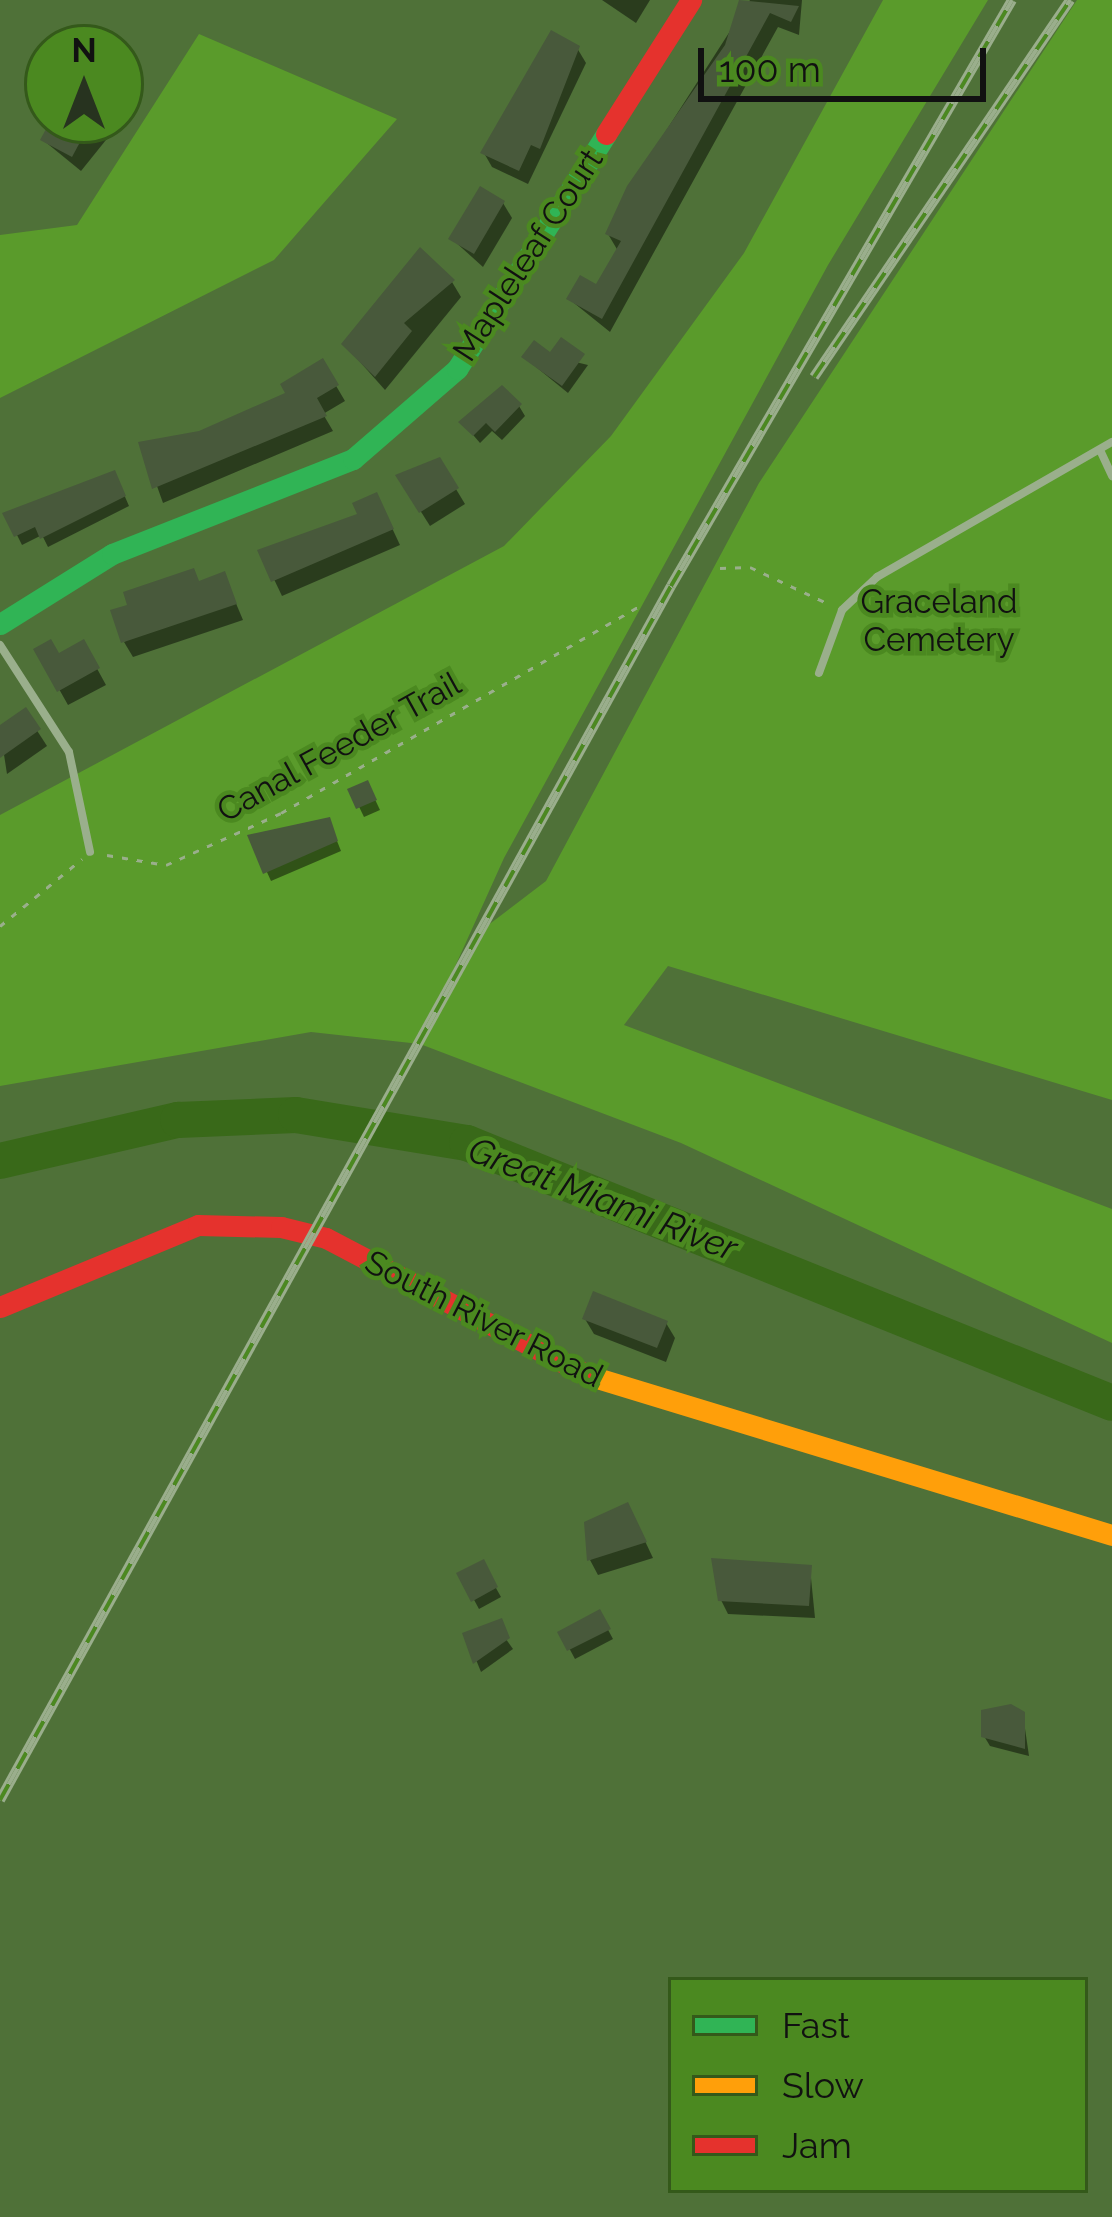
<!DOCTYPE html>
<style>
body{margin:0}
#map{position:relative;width:1112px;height:2217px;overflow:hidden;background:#4f7138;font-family:Raleway,sans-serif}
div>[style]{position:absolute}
.green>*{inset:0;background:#5a9b2b}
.shadow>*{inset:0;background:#0007}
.river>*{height:36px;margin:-18px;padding:0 18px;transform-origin:18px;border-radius:18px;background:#396919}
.building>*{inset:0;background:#48593b}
.path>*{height:3px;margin-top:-1.5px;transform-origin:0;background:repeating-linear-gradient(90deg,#9aaf8c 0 6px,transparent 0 15px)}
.lane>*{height:8px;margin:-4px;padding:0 4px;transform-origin:4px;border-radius:4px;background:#9aaf8c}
.fast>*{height:21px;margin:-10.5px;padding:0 10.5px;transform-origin:10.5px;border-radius:10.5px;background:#30b455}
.slow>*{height:21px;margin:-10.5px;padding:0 10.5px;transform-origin:10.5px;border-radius:10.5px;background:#ff9f0a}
.jam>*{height:21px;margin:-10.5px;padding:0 10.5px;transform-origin:10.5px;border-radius:10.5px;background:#e5322d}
.rail>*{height:10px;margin-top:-5px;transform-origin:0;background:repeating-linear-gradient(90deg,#4b8920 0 18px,#9aae8c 0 36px);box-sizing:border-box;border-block:3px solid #9aae8c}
span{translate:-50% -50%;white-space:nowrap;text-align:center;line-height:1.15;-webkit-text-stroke:9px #4b8920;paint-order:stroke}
.street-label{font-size:33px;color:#111}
.park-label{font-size:33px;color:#111}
.water-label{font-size:36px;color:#111;font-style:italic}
.legend{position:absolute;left:668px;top:1977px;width:420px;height:216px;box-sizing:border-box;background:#4b8920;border:3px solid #34591a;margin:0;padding:15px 21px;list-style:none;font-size:36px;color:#111}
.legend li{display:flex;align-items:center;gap:24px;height:60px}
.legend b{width:60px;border:3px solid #34591a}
.north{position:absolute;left:24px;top:24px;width:120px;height:120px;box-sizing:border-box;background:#4b8920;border:3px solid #34591a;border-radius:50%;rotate:0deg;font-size:33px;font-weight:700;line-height:48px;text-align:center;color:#111}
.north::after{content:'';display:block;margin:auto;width:42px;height:54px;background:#27331f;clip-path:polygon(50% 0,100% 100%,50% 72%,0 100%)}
.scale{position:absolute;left:698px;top:48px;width:288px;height:54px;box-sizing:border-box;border:6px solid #111;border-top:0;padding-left:15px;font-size:36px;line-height:42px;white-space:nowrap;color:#111;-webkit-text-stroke:9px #4b8920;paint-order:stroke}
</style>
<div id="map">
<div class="green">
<i style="clip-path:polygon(883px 0,988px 0,828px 265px,504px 858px,430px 1022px,483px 929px,546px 881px,759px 483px,1077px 0,1112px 0,1112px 1100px,668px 966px,624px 1025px,1112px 1209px,1112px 1343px,681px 1143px,420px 1044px,311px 1032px,0 1086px,0 815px,504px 546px,611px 436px,744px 253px)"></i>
<i style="clip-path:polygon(199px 34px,397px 119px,274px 260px,0 398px,0 235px,77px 225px)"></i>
</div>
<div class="shadow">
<i style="clip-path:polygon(602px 0,650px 0,636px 23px)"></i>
<i style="clip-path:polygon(750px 0,802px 0,799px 35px,778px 27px,610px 332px,569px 299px,597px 288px,618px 251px,608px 234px,630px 187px)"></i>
<i style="clip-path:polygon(577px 48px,586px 63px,528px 184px,492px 167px,484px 153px)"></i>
<i style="clip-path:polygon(54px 120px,108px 120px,114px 130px,81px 171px,43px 140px)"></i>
<i style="clip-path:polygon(503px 203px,512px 218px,483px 267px,452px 239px)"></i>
<i style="clip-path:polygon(452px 282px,461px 297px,385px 390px,345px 345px)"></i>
<i style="clip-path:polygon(551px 356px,588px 365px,568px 393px,525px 358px)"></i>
<i style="clip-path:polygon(322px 362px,345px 401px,323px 414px,333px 431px,163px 503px,142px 444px,200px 434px,289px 394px)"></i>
<i style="clip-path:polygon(519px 406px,525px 416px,502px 440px,492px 431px,480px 443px,462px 422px)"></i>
<i style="clip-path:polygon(439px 461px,465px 504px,430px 526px,399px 477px)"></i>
<i style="clip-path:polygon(119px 483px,129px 506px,48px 547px,42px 535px,22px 545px,7px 515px)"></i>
<i style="clip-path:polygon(384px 511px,400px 545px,282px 596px,261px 552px)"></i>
<i style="clip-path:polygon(224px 575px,243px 620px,133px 657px,124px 642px)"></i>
<i style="clip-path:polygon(83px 643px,106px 685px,68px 705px,37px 650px,58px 657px)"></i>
<i style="clip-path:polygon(25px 712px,47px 746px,7px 774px,0 729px)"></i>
<i style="clip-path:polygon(351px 790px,372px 793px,380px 810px,364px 817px)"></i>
<i style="clip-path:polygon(329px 821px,341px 851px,271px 881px,251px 837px)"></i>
<i style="clip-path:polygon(585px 1319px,666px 1323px,675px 1338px,666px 1362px,594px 1334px)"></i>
<i style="clip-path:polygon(635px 1520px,653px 1558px,598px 1575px,590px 1560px)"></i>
<i style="clip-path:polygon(482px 1563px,501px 1597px,479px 1609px,460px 1574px)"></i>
<i style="clip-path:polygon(810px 1568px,815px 1618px,728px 1614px,721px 1600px)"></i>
<i style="clip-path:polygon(599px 1613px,613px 1639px,575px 1659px,561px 1633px)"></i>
<i style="clip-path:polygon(495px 1624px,513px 1649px,481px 1672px,466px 1635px)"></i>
<i style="clip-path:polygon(1023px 1715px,1029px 1756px,990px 1746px,984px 1736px)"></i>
</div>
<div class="river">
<i style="left:0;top:1161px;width:183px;rotate:-13deg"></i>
<i style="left:178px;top:1120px;width:118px;rotate:-2.4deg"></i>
<i style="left:296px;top:1115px;width:173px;rotate:9.3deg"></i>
<i style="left:467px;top:1143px;width:695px;rotate:21.95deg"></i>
</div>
<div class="building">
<i style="clip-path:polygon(739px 0,799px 6px,791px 22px,770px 13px,602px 319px,566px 299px,580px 275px,596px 284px,621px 241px,605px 234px,627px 186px,725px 45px)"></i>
<i style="clip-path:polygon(551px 30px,580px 46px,540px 149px,531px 145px,519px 171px,480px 153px)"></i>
<i style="clip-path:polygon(51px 120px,92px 120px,72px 157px,40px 140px)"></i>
<i style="clip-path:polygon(480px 186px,505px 201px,474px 254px,448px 239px)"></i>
<i style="clip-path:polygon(420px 247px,455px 280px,404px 323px,412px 331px,375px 377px,341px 344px)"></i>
<i style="clip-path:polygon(561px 337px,585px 354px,562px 386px,521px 357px,534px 340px,550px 352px)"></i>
<i style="clip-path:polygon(323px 358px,339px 385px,317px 398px,327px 416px,152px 489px,138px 442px,199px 431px,285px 393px,280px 384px)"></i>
<i style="clip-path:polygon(502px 385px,522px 404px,495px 432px,486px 423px,473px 436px,458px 422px)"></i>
<i style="clip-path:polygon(440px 457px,459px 488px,419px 513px,395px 475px)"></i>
<i style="clip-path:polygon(115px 470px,126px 496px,40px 539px,35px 527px,14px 537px,2px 513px)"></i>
<i style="clip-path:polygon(377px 492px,394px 529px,271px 582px,257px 550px,357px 514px,352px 503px)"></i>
<i style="clip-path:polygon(194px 568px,199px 581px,225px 571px,237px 604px,121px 643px,110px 610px,127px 605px,123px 592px)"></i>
<i style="clip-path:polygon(51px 639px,59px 653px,84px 639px,100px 668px,57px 692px,33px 649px)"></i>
<i style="clip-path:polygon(26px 707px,41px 729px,0 758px,0 725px)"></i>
<i style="clip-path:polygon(368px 780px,377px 800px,356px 809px,347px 789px)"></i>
<i style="clip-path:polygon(330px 817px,338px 841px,263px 874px,247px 835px)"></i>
<i style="clip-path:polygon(593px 1291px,668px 1321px,657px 1348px,582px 1319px)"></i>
<i style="clip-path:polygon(628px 1502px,647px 1542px,587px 1561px,584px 1522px)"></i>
<i style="clip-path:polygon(711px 1558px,812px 1565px,809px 1606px,718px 1601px)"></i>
<i style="clip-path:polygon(484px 1559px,498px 1587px,471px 1602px,456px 1573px)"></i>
<i style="clip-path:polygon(600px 1609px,611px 1629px,567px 1651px,557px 1632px)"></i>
<i style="clip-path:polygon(502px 1618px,510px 1638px,473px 1664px,462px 1633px)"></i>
<i style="clip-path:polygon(1011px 1704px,1025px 1712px,1025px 1749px,981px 1737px,981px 1710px)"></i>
</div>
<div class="path">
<i style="left:720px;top:568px;width:30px;rotate:-2deg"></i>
<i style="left:750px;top:567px;width:87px;rotate:25.1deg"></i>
<i style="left:107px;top:855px;width:60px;rotate:9.6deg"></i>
<i style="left:166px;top:865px;width:126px;rotate:-24.3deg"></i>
<i style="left:281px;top:813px;width:414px;rotate:-30deg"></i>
<i style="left:0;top:926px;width:106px;rotate:-39.3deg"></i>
</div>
<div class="lane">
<i style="left:1100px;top:450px;width:29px;rotate:65deg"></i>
<i style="left:0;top:645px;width:127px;rotate:57.2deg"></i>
<i style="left:69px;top:752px;width:102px;rotate:78.1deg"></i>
<i style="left:819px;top:673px;width:67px;rotate:-69.9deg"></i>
<i style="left:842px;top:610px;width:48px;rotate:-43.3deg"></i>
<i style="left:877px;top:577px;width:271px;rotate:-29.9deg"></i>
</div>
<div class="fast">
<i style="left:0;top:624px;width:132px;rotate:-32deg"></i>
<i style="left:112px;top:554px;width:259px;rotate:-21.5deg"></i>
<i style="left:353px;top:459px;width:138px;rotate:-40.9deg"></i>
<i style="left:457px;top:369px;width:278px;rotate:-57.6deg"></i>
</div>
<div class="slow">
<i style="left:587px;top:1375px;width:549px;rotate:16.95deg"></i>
</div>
<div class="jam">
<i style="left:606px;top:134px;width:159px;rotate:-57.6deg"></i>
<i style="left:0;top:1307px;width:214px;rotate:-22.5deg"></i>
<i style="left:198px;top:1225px;width:83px;rotate:1.4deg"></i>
<i style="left:281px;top:1227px;width:46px;rotate:13.7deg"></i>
<i style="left:326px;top:1238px;width:295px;rotate:27.7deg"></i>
</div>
<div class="rail">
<i style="left:814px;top:377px;width:456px;rotate:-55.8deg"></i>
<i style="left:0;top:1800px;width:1387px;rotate:-61.07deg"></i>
<i style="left:671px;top:586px;width:678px;rotate:-59.8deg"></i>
</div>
<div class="street-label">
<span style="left:528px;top:255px;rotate:-57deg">Mapleleaf Court</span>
<span style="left:339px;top:747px;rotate:-29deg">Canal Feeder Trail</span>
<span style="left:484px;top:1319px;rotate:27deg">South River Road</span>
</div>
<div class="park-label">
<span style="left:939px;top:621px">Graceland<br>Cemetery</span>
</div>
<div class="water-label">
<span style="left:603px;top:1199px;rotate:21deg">Great Miami River</span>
</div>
<ul class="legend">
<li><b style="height:15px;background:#30b455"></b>Fast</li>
<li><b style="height:15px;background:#ff9f0a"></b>Slow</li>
<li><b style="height:15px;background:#e5322d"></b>Jam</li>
</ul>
<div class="north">N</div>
<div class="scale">100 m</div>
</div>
